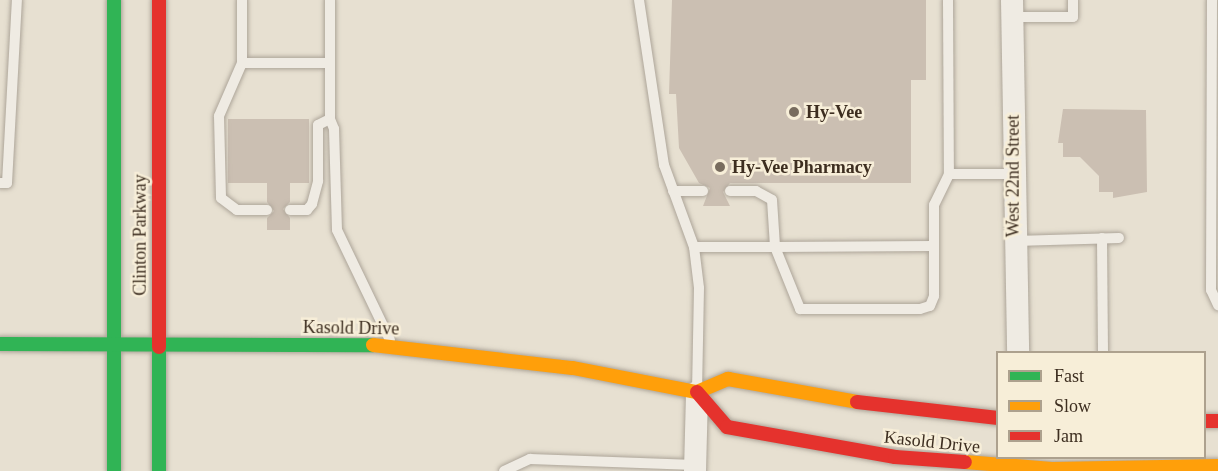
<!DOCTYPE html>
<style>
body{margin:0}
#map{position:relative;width:1218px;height:471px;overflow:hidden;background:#e7e0d1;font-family:"Times New Roman",serif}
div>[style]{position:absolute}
.building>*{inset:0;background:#cbbfb2}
.roads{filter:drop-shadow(0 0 2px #ada599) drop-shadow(0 0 2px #ada599)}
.lane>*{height:10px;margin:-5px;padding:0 5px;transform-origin:5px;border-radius:5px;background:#efebe3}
.street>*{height:22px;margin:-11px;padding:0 11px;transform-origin:11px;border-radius:11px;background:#efebe3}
.fast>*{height:14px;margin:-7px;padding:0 7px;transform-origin:7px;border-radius:7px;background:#30b455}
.slow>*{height:14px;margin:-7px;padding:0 7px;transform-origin:7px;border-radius:7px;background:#ff9f0a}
.jam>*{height:14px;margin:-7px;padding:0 7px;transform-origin:7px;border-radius:7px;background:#e5322d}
.dots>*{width:16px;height:16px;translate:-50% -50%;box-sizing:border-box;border:3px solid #f7eed8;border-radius:50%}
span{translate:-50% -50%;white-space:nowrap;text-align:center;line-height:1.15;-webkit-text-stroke:5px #f7eed8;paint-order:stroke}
.poi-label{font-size:18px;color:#3d2e20;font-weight:700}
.left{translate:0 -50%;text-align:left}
.street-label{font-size:18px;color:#3d2e20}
.legend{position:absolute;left:996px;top:351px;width:210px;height:108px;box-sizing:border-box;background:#f7eed8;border:2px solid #ada18e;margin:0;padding:8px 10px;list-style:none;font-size:18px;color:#3d2e20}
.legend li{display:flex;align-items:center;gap:12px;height:30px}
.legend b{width:30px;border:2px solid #ada18e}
</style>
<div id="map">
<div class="building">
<i style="clip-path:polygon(672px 0,926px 0,926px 80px,911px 80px,911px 183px,730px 183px,723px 192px,730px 206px,703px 206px,710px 188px,699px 183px,679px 148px,676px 94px,669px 94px)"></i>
<i style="clip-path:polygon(1063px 109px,1146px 110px,1147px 192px,1113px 198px,1113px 192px,1099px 192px,1099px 176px,1080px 157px,1063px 157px,1063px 143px,1058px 143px)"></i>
<i style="clip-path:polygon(228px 119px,309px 119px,309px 183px,290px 183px,290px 202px,283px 209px,290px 218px,290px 230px,267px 230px,267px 218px,274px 211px,267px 202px,267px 183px,228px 183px)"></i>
</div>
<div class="roads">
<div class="lane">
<i style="left:242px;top:0;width:63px;rotate:90deg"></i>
<i style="left:242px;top:63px;width:88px"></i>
<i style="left:330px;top:0;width:119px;rotate:90deg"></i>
<i style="left:330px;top:119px;width:11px;rotate:68deg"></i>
<i style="left:334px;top:129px;width:101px;rotate:88.3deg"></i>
<i style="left:337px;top:230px;width:122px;rotate:64.3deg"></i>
<i style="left:639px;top:0;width:167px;rotate:81.4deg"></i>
<i style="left:664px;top:165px;width:87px;rotate:69.9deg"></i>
<i style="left:694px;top:247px;width:41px;rotate:83deg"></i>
<i style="left:699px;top:288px;width:101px;rotate:91.1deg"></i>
<i style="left:948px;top:0;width:174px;rotate:89.7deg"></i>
<i style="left:949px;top:174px;width:64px"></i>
<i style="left:1212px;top:0;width:290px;rotate:90.2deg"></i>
<i style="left:1211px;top:290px;width:17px;rotate:65deg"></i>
<i style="left:1012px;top:17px;width:61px"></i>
<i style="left:1073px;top:17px;width:17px;rotate:-90deg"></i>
<i style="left:242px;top:63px;width:58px;rotate:113.5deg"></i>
<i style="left:219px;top:116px;width:82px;rotate:88.6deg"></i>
<i style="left:221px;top:198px;width:20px;rotate:37deg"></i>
<i style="left:237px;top:210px;width:30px"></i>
<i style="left:0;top:183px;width:7px"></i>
<i style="left:7px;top:183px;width:183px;rotate:-86.9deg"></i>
<i style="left:673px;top:191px;width:30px"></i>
<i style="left:730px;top:191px;width:26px"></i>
<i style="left:756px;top:191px;width:18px;rotate:29deg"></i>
<i style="left:772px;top:200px;width:47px;rotate:86.3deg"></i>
<i style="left:775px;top:247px;width:159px;rotate:-0.4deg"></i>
<i style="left:290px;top:210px;width:17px"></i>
<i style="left:307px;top:210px;width:8px;rotate:-50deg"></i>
<i style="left:312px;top:204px;width:24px;rotate:-75deg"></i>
<i style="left:318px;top:181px;width:56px;rotate:-90deg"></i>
<i style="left:318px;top:125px;width:13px;rotate:-27deg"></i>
<i style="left:1102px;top:238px;width:114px;rotate:89.5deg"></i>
<i style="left:1015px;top:241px;width:104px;rotate:-1.7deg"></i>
<i style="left:694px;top:247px;width:81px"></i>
<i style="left:775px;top:247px;width:67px;rotate:68deg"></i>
<i style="left:800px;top:309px;width:120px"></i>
<i style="left:920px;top:309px;width:10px;rotate:-17deg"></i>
<i style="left:930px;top:306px;width:11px;rotate:-68deg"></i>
<i style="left:934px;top:296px;width:91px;rotate:-90deg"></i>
<i style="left:934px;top:205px;width:34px;rotate:-64deg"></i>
<i style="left:504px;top:471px;width:29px;rotate:-25deg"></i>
<i style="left:530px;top:459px;width:165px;rotate:2.1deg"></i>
</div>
<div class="street">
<i style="left:1012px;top:0;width:352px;rotate:89deg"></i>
<i style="left:695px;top:471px;width:79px;rotate:-88.5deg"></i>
</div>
<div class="fast">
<i style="left:114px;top:0;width:471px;rotate:90deg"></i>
<i style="left:0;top:344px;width:373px;rotate:0.2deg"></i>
<i style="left:159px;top:347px;width:124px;rotate:90deg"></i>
</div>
<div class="slow">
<i style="left:373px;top:345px;width:201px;rotate:6.6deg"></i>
<i style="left:573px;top:368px;width:126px;rotate:11deg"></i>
<i style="left:697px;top:392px;width:34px;rotate:-23deg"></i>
<i style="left:728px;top:379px;width:131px;rotate:10.1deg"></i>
<i style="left:965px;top:462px;width:87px;rotate:4.6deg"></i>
<i style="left:1052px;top:469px;width:166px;rotate:-1deg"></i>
</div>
<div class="jam">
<i style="left:159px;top:0;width:347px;rotate:90deg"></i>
<i style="left:697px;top:392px;width:46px;rotate:49.4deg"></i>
<i style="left:727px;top:427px;width:171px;rotate:10.1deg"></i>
<i style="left:895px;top:457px;width:70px;rotate:4.1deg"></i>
<i style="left:857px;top:402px;width:142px;rotate:6.5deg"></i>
<i style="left:1204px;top:421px;width:14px"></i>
</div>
</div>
<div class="dots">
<i style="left:794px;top:112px;background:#786c5e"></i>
<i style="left:720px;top:167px;background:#786c5e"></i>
</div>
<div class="poi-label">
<span class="left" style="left:806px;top:112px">Hy-Vee</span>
<span class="left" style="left:732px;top:167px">Hy-Vee Pharmacy</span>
</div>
<div class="street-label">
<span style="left:1013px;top:176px;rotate:-90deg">West 22nd Street</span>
<span style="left:140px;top:235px;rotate:-90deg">Clinton Parkway</span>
<span style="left:351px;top:328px;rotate:1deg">Kasold Drive</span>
<span style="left:932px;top:442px;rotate:6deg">Kasold Drive</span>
</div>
<ul class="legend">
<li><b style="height:8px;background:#30b455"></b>Fast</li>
<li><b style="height:8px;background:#ff9f0a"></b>Slow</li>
<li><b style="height:8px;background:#e5322d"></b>Jam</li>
</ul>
</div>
